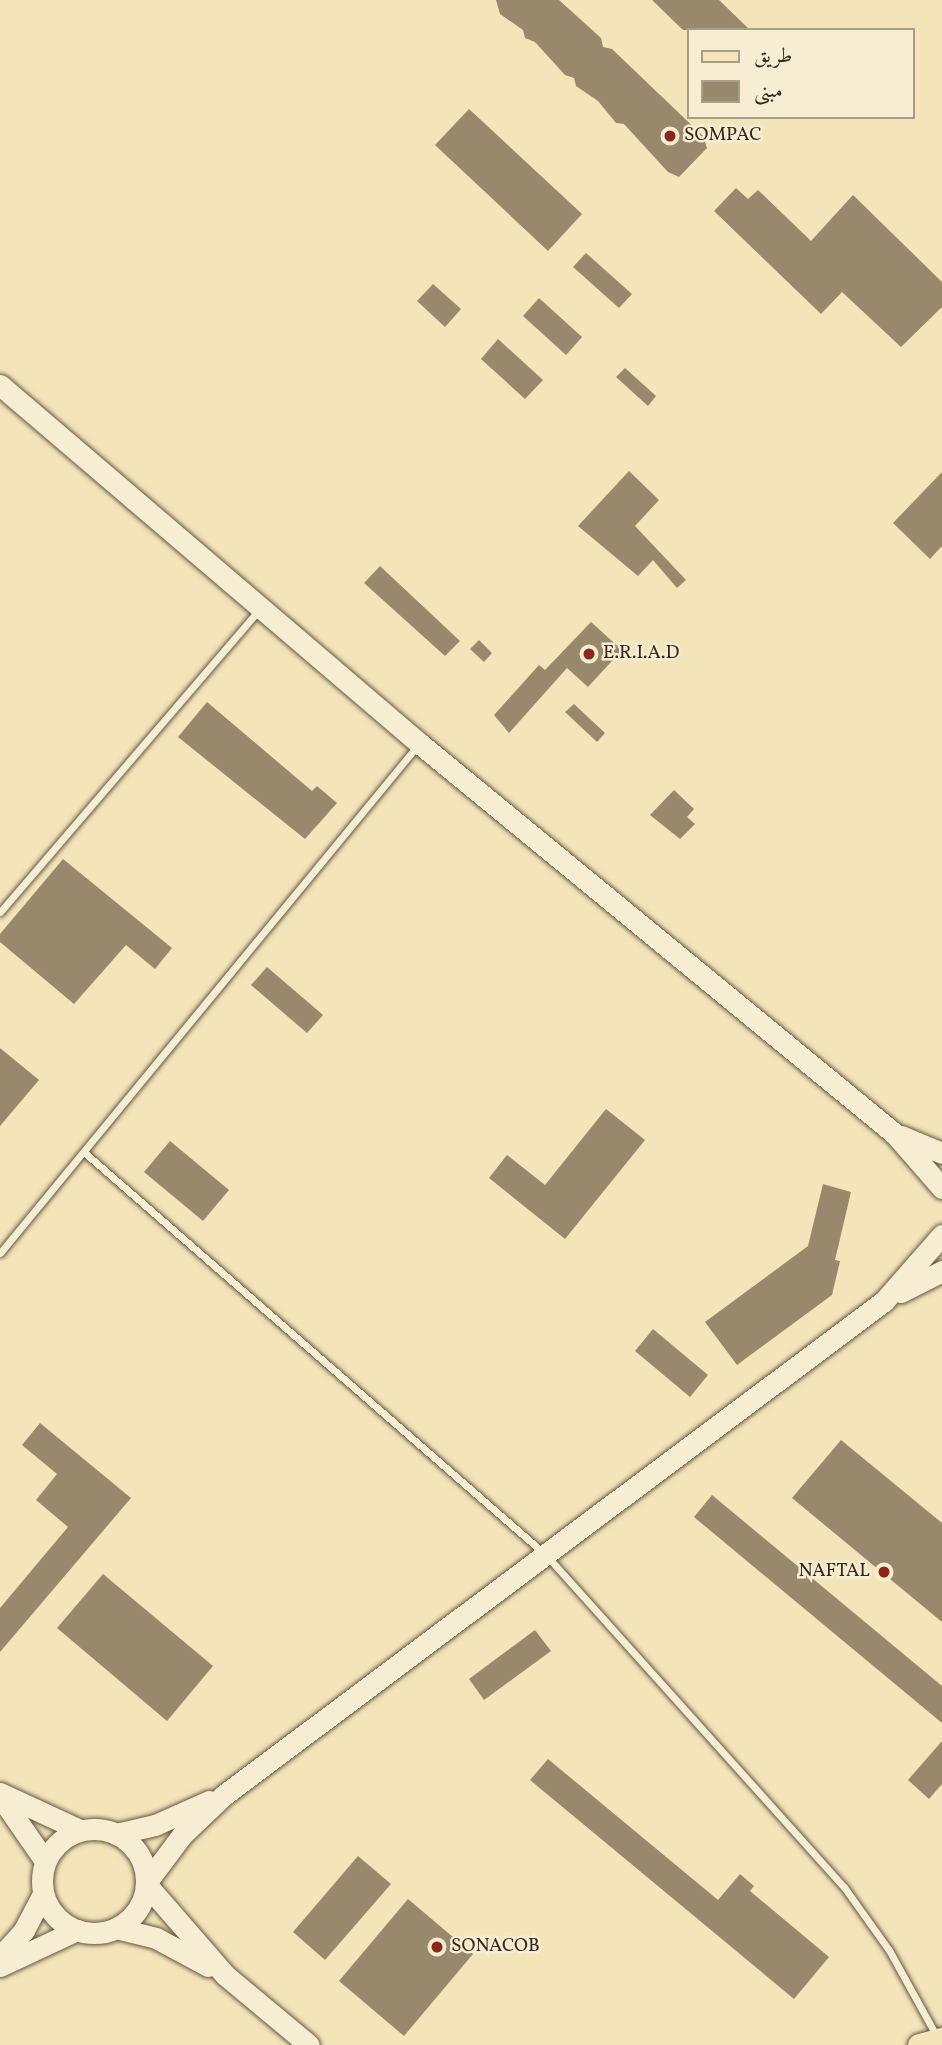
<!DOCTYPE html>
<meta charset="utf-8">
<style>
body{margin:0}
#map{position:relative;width:942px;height:2045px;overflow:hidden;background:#f3e4b9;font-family:Vollkorn,Amiri,serif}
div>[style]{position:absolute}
.building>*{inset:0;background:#98896d}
.roads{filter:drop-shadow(0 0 2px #655642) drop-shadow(0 0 2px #655642)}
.lane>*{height:7px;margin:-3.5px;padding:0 3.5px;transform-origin:3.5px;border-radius:3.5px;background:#f7edd2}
.secondary>*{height:21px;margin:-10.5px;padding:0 10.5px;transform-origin:10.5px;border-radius:10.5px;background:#f7edd2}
.secondary>.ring{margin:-10.5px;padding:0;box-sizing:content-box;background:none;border:21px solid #f7edd2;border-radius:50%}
.primary>*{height:23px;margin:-11.5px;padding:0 11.5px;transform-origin:11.5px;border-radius:11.5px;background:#f3e4b9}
.dots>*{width:19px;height:19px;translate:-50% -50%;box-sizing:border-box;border:4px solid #f7edd2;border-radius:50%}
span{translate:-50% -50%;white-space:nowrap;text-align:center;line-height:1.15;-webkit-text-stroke:5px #f7edd2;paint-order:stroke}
.poi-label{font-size:19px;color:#36271b}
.left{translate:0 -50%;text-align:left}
.right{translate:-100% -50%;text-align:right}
.legend{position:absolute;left:687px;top:28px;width:228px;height:91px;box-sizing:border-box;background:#f7edd2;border:2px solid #aa9e89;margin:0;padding:9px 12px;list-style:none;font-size:21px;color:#36271b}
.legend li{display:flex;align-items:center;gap:14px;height:35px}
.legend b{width:35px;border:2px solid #aa9e89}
</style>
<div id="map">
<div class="building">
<i style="clip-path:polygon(496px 0,559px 0,601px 38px,603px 47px,612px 49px,703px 136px,707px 148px,679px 177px,668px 172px,624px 124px,616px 123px,598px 101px,576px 86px,574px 78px,565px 75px,535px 42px,525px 38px,523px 30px,500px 14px)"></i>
<i style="clip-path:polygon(652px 0,719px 0,750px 30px,683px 30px)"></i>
<i style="clip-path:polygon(469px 109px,582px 214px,548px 251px,435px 145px)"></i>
<i style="clip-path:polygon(736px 188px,748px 199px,758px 190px,811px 241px,853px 195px,942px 282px,942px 307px,901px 347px,842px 292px,821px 314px,714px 211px)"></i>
<i style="clip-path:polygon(586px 253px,632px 294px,619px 308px,573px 267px)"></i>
<i style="clip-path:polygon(433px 284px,461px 309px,445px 327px,417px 301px)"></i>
<i style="clip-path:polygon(539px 298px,582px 337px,566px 355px,523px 316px)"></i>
<i style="clip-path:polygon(498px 339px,543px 380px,525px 399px,481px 359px)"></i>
<i style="clip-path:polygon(625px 368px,656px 396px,648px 406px,616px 377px)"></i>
<i style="clip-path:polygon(629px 471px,659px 500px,635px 526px,686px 580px,677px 588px,653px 560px,638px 576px,578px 526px)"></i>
<i style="clip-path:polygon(942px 472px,942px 546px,930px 559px,893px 523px)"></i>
<i style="clip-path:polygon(380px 566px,460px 641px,445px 656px,364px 583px)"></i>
<i style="clip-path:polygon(591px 622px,622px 650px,588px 687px,567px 668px,509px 733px,494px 715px,539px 665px,545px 670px)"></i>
<i style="clip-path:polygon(479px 640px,492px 653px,484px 662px,470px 649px)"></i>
<i style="clip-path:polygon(207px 702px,312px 791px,317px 786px,337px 803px,305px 839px,178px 737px)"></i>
<i style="clip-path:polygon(574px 704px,605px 733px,597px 742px,565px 712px)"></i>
<i style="clip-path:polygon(674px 790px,694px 809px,687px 817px,695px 824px,680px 839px,650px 815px)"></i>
<i style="clip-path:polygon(63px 859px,172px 948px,155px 969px,126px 945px,74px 1004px,0 942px,0 934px)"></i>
<i style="clip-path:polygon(267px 967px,323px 1015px,307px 1033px,251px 985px)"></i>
<i style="clip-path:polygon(0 1048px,39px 1080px,0 1126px)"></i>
<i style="clip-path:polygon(606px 1109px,645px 1140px,565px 1239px,489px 1178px,507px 1155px,545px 1185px)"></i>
<i style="clip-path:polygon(170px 1141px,229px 1190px,203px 1221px,144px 1172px)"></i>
<i style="clip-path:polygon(823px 1184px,851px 1192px,835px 1260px,840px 1261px,832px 1295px,737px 1365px,705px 1322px,808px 1246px)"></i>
<i style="clip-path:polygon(653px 1329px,708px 1375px,690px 1397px,635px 1351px)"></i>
<i style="clip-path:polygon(40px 1423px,131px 1498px,0 1652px,0 1608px,68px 1527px,36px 1500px,57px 1474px,22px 1445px)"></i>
<i style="clip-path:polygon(841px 1440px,942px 1523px,942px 1622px,792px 1498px)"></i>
<i style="clip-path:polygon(712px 1495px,942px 1686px,942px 1723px,694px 1517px)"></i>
<i style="clip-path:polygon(103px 1574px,213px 1666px,167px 1721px,57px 1628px)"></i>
<i style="clip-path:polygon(535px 1630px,551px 1651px,484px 1700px,469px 1679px)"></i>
<i style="clip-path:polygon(942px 1741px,942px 1784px,929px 1799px,908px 1780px)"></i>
<i style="clip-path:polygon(548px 1759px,718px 1900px,740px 1874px,754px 1886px,750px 1891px,829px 1957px,794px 1999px,530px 1780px)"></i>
<i style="clip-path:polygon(358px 1856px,391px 1884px,325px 1960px,293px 1932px)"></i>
<i style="clip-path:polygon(408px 1899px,473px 1954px,404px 2036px,339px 1981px)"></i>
</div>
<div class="roads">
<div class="lane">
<i style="left:0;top:912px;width:399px;rotate:-49.4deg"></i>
<i style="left:85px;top:1153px;width:612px;rotate:41.09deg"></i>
<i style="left:546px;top:1555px;width:446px;rotate:48.1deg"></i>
<i style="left:844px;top:1887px;width:77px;rotate:54.5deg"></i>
<i style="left:889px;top:1950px;width:99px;rotate:61.1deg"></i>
<i style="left:0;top:1253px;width:656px;rotate:-50.56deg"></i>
</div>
<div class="secondary">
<i style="left:0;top:385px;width:551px;rotate:40.51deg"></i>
<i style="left:419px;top:743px;width:616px;rotate:39.4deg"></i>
<i style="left:895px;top:1134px;width:72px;rotate:49deg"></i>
<i style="left:901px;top:1136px;width:44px;rotate:22.5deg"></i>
<i style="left:901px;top:1292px;width:46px;rotate:-27.1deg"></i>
<i style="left:0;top:1793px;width:88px;rotate:24.8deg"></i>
<i style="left:0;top:1796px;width:79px;rotate:55.3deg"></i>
<i class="ring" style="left:42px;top:1829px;width:83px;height:83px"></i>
<i style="left:116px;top:1834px;width:40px;rotate:-13deg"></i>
<i style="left:155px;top:1825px;width:59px;rotate:-24deg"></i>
<i style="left:146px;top:1883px;width:60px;rotate:-53.1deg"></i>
<i style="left:182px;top:1835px;width:58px;rotate:-43.6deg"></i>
<i style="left:224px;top:1795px;width:824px;rotate:-36.81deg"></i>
<i style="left:884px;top:1301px;width:88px;rotate:-48.7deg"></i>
<i style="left:146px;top:1884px;width:121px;rotate:49deg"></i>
<i style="left:225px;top:1975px;width:109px;rotate:39.8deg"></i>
<i style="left:116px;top:1928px;width:41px;rotate:14deg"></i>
<i style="left:156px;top:1938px;width:59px;rotate:28.3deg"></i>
<i style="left:0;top:1957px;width:36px;rotate:-48deg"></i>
<i style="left:24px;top:1930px;width:41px;rotate:-62.2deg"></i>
<i style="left:0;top:1966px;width:85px;rotate:-25.1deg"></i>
</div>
<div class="primary">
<i style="left:919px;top:2045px;width:24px;rotate:-15deg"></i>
</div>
</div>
<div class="dots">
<i style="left:670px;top:136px;background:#8f2418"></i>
<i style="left:589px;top:654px;background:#8f2418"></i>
<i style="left:884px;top:1572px;background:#8f2418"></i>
<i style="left:437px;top:1947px;background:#8f2418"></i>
</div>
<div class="poi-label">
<span class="left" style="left:684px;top:136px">SOMPAC</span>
<span class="left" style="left:603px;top:654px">E.R.I.A.D</span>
<span class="right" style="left:870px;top:1572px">NAFTAL</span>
<span class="left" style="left:451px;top:1947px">SONACOB</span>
</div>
<ul class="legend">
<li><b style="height:9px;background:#f3e4b9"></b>طريق</li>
<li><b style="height:19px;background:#98896d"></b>مبنى</li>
</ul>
</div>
